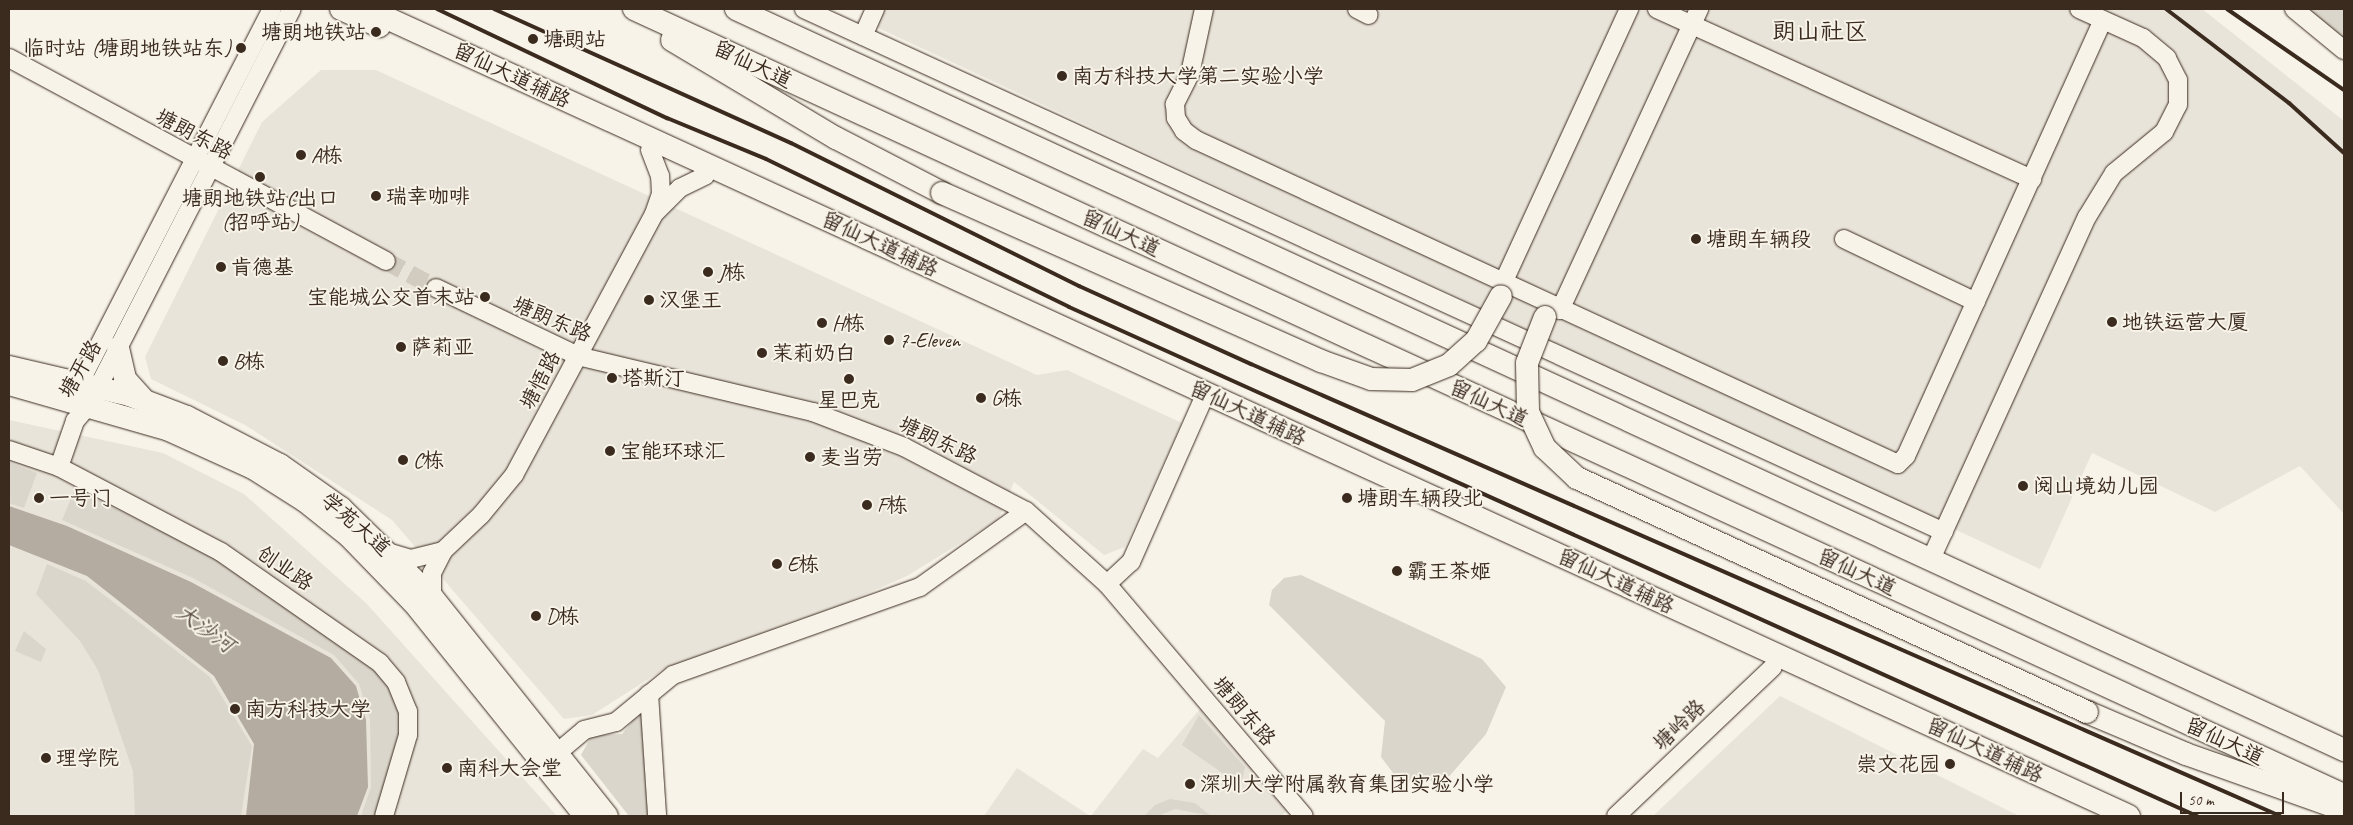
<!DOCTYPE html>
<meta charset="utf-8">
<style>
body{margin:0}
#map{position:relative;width:2353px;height:825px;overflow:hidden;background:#f7f3e8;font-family:Caveat,"LXGW WenKai TC",sans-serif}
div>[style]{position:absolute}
.built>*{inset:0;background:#e9e4d9}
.green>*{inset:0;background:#dbd6cb}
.water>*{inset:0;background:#b4aca0}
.minor-tunnel>*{height:18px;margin-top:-9px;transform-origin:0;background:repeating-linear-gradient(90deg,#d1cbc0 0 18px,transparent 0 27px)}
.roads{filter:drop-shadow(0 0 1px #3b2a1e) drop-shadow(0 0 1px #3b2a1e)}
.minor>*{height:18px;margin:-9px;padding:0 9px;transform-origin:9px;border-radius:9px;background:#f7f3e8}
.major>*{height:22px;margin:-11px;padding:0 11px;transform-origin:11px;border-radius:11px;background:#f7f3e8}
.rail>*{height:4px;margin:-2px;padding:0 2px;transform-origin:2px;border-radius:2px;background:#3b2a1e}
.bridges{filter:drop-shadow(0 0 1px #3b2a1e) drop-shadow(0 0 1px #3b2a1e)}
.major-bridge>*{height:22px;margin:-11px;padding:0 11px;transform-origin:11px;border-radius:11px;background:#f7f3e8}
.dots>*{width:14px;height:14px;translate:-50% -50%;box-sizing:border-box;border:2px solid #f7f3e8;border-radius:50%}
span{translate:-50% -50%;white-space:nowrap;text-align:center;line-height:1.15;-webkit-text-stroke:4px #f7f3e8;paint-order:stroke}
.poi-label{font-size:21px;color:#3b2a1e}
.right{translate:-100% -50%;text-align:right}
.left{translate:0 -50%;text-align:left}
.street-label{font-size:21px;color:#3b2a1e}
.water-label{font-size:22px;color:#5f5145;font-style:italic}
.quarter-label{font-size:24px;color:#3b2a1e}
.frame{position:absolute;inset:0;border:10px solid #3b2a1e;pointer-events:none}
.scale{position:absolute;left:2180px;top:792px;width:104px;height:22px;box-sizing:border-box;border:2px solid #3b2a1e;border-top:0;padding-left:6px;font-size:15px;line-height:18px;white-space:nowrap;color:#3b2a1e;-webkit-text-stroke:4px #f7f3e8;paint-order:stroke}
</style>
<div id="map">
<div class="built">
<i style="clip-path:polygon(885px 9px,2202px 9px,2344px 121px,2344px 514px,2300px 466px,2215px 512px,2092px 453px,2040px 569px,876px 27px)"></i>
<i style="clip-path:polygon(321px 70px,376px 70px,1037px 375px,1067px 370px,1182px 423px,1125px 547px,1104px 555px,1014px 482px,998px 520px,907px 576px,841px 605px,664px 669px,592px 715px,564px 719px,392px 520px,245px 425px,151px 379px,145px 357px,262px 122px)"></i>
<i style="clip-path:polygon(9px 420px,163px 453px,244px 494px,366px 603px,557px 816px,9px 816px)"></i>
<i style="clip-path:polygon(1780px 696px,2019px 816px,1653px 816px)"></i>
<i style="clip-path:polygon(1200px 709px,1287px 810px,1282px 816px,1091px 816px,1143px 749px,1158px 758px)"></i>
<i style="clip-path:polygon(1017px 768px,1090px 816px,984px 816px)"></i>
</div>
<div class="green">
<i style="clip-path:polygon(2302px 9px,2344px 9px,2344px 47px)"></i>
<i style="clip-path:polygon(9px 462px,37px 473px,24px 508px,9px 503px)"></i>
<i style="clip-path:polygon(75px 489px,219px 559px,378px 668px,399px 699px,403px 733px,375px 816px,361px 816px,371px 787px,370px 719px,359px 684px,334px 655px,193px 578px,62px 520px)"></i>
<i style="clip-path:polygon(47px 564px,86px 581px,210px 677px,252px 746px,241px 816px,135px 816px,133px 771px,98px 670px,80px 641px,36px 594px)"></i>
<i style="clip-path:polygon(1301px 575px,1482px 659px,1506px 687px,1486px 734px,1446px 780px,1400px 782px,1381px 757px,1385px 721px,1269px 605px,1272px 590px,1284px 578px)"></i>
<i style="clip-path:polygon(24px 631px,46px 649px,41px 662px,15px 651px)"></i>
<i style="clip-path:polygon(642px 709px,650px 816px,629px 816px,581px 755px,592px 735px,622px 734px)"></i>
<i style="clip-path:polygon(1199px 715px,1245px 767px,1241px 786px,1182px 745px)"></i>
<i style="clip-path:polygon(1170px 799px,1195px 803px,1211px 816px,1175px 809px,1158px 816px,1144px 816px,1155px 805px)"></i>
</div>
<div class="water">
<i style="clip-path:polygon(9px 506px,67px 526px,191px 582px,331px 658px,356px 686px,366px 720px,368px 787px,357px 816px,246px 816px,254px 744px,214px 676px,87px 576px,9px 545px)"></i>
</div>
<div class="minor-tunnel">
<i style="left:386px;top:261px;width:57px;rotate:28.4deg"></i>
</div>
<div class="roads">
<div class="minor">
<i style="left:804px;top:9px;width:1254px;rotate:24.64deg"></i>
<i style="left:1204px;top:9px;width:66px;rotate:102.2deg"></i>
<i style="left:1190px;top:74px;width:34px;rotate:117deg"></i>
<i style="left:1175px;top:104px;width:14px;rotate:86deg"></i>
<i style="left:1176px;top:118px;width:15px;rotate:58deg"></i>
<i style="left:1184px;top:131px;width:15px;rotate:37deg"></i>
<i style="left:1196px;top:140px;width:773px;rotate:24.78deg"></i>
<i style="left:1898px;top:464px;width:11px;rotate:-45deg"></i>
<i style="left:1906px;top:456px;width:478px;rotate:-65.7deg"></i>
<i style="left:1357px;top:9px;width:13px;rotate:27deg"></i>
<i style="left:1657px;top:9px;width:412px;rotate:24.4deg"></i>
<i style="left:2294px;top:9px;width:65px;rotate:39.4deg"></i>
<i style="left:863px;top:36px;width:30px;rotate:-66deg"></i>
<i style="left:9px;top:58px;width:428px;rotate:28.3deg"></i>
<i style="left:656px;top:212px;width:34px;rotate:-45deg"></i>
<i style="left:680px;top:188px;width:28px;rotate:-26deg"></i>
<i style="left:1844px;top:239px;width:146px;rotate:25.5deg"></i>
<i style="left:1503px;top:283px;width:302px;rotate:-65.3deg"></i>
<i style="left:436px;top:288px;width:157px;rotate:25.6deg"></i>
<i style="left:578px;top:356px;width:242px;rotate:13.4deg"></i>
<i style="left:813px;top:412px;width:97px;rotate:21deg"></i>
<i style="left:904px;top:447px;width:138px;rotate:27.7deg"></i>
<i style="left:1026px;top:511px;width:109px;rotate:42deg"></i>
<i style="left:1107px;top:584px;width:304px;rotate:49.7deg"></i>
<i style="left:1560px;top:310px;width:332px;rotate:-65.2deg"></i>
<i style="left:74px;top:394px;width:433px;rotate:-62.8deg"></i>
<i style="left:9px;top:450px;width:53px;rotate:18.8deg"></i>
<i style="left:59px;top:467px;width:183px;rotate:27.7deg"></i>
<i style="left:221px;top:552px;width:194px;rotate:34.9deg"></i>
<i style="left:380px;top:663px;width:25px;rotate:50deg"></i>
<i style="left:396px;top:682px;width:31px;rotate:68deg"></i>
<i style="left:408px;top:711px;width:24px;rotate:90deg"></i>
<i style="left:408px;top:735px;width:84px;rotate:106.5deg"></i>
<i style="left:59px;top:467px;width:49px;rotate:-70.8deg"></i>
<i style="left:75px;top:421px;width:21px;rotate:-49deg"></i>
<i style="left:89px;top:405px;width:445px;rotate:-62.9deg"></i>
<i style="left:391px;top:553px;width:21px;rotate:17deg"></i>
<i style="left:411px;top:559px;width:33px;rotate:-14deg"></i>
<i style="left:443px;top:551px;width:52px;rotate:-43.5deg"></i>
<i style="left:481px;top:515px;width:52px;rotate:-50.5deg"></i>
<i style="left:514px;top:475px;width:296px;rotate:-61.8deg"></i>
<i style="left:654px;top:214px;width:21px;rotate:-71deg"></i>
<i style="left:661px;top:194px;width:18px;rotate:-93deg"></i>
<i style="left:660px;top:176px;width:28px;rotate:-111deg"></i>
<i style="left:1931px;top:559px;width:376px;rotate:-65.5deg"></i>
<i style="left:2087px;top:217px;width:52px;rotate:-58.5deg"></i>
<i style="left:2114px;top:173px;width:65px;rotate:-39.4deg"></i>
<i style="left:2164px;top:132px;width:30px;rotate:-63deg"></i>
<i style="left:2178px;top:105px;width:25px;rotate:-90deg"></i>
<i style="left:2178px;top:80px;width:25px;rotate:-117deg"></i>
<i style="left:2167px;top:58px;width:31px;rotate:-140deg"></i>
<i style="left:2143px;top:38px;width:70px;rotate:-155.6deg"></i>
<i style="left:1107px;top:584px;width:33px;rotate:-43deg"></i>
<i style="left:1131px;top:562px;width:185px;rotate:-66.1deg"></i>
<i style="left:432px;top:597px;width:24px;rotate:-90deg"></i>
<i style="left:432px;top:573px;width:25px;rotate:-63deg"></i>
<i style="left:649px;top:694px;width:122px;rotate:86.2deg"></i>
<i style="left:557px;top:753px;width:35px;rotate:-40deg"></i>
<i style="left:584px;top:730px;width:33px;rotate:-14deg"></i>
<i style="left:616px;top:722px;width:74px;rotate:-39.5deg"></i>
<i style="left:673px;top:675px;width:262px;rotate:-19.6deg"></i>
<i style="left:920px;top:587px;width:130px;rotate:-35.6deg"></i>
<i style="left:1616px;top:816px;width:216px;rotate:-43.5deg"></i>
</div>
<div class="major">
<i style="left:341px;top:9px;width:42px;rotate:24.1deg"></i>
<i style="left:367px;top:9px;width:1938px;rotate:24.61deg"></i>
<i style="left:634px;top:9px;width:1882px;rotate:24.69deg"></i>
<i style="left:736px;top:9px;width:1771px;rotate:24.74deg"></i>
<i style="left:672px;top:40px;width:191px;rotate:30.9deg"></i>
<i style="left:836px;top:138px;width:119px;rotate:27.4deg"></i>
<i style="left:118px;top:348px;width:32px;rotate:77deg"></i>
<i style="left:125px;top:379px;width:30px;rotate:48deg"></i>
<i style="left:9px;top:367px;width:123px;rotate:13.1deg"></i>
<i style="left:129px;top:395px;width:62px;rotate:20.8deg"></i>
<i style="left:187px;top:417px;width:105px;rotate:27.3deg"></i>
<i style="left:280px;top:465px;width:75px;rotate:35.2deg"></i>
<i style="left:341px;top:508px;width:127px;rotate:44.4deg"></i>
<i style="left:432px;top:597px;width:280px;rotate:51.4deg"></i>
<i style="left:9px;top:384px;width:166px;rotate:16deg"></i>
<i style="left:169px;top:430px;width:92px;rotate:24.3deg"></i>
<i style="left:253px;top:468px;width:62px;rotate:32.4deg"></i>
<i style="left:305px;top:501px;width:56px;rotate:38.5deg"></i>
<i style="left:349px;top:536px;width:93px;rotate:45.9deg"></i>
<i style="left:414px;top:603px;width:273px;rotate:51.2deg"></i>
<i style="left:2087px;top:712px;width:108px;rotate:23deg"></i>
<i style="left:2186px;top:754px;width:168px;rotate:19.5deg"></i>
</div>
</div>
<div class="rail">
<i style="left:437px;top:9px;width:255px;rotate:25.4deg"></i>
<i style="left:667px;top:118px;width:107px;rotate:22.5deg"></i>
<i style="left:766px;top:159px;width:337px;rotate:26deg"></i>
<i style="left:1069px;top:307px;width:1238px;rotate:24.29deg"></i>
<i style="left:494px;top:9px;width:326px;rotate:24.3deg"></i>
<i style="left:791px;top:143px;width:322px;rotate:26.4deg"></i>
<i style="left:1079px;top:286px;width:189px;rotate:24.4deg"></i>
<i style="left:1251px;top:364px;width:1124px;rotate:23.71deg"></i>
<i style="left:2166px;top:9px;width:155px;rotate:37.4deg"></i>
<i style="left:2289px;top:103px;width:74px;rotate:42.3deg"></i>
<i style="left:2227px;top:9px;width:142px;rotate:34.7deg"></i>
</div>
<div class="bridges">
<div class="major-bridge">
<i style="left:942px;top:193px;width:415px;rotate:23.9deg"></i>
<i style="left:1321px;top:361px;width:53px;rotate:19.8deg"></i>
<i style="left:1371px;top:379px;width:41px;rotate:1.4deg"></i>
<i style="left:1412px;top:380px;width:40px;rotate:-22deg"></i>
<i style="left:1449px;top:365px;width:36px;rotate:-42deg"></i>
<i style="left:1476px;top:341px;width:51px;rotate:-60.9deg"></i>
<i style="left:1545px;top:317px;width:49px;rotate:111.4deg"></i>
<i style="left:1527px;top:363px;width:49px;rotate:88.8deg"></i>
<i style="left:1528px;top:412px;width:40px;rotate:65deg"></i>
<i style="left:1545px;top:448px;width:44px;rotate:43.2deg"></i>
<i style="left:1577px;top:478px;width:561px;rotate:24.65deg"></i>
</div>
</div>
<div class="dots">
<i style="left:376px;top:32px;background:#3b2a1e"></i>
<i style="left:533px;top:39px;background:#3b2a1e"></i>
<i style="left:241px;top:48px;background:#3b2a1e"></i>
<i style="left:1062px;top:76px;background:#3b2a1e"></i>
<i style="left:301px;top:155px;background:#3b2a1e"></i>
<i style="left:260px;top:177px;background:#3b2a1e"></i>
<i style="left:376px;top:196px;background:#3b2a1e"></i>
<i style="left:1696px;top:239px;background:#3b2a1e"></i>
<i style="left:221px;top:267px;background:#3b2a1e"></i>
<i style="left:708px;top:272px;background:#3b2a1e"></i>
<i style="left:485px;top:297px;background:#3b2a1e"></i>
<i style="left:649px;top:300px;background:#3b2a1e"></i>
<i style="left:2112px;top:322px;background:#3b2a1e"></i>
<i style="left:822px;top:323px;background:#3b2a1e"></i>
<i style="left:889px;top:340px;background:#3b2a1e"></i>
<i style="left:401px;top:347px;background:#3b2a1e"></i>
<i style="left:762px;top:353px;background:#3b2a1e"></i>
<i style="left:223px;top:361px;background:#3b2a1e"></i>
<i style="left:612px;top:378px;background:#3b2a1e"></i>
<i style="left:849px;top:379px;background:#3b2a1e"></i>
<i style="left:981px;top:398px;background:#3b2a1e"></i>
<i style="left:610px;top:451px;background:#3b2a1e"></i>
<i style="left:810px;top:457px;background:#3b2a1e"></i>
<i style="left:403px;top:460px;background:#3b2a1e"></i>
<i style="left:2023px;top:486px;background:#3b2a1e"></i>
<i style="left:39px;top:498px;background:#3b2a1e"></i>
<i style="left:1347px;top:498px;background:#3b2a1e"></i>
<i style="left:867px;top:505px;background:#3b2a1e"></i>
<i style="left:777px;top:564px;background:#3b2a1e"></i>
<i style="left:1397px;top:571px;background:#3b2a1e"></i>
<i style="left:536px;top:616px;background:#3b2a1e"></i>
<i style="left:235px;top:709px;background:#3b2a1e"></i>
<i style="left:46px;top:758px;background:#3b2a1e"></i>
<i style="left:1950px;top:764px;background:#3b2a1e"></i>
<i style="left:447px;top:768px;background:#3b2a1e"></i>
<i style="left:1190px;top:784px;background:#3b2a1e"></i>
</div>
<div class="poi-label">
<span class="right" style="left:366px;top:32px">塘朗地铁站</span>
<span class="left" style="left:543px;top:39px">塘朗站</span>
<span class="right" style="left:231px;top:48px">临时站 (塘朗地铁站东)</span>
<span class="left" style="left:1072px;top:76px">南方科技大学第二实验小学</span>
<span class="left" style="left:311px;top:155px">A栋</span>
<span class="left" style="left:386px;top:196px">瑞幸咖啡</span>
<span style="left:260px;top:210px">塘朗地铁站C出口<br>(招呼站)</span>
<span class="left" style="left:1706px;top:239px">塘朗车辆段</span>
<span class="left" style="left:231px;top:267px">肯德基</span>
<span class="left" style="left:718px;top:272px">J栋</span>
<span class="right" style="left:475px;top:297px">宝能城公交首末站</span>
<span class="left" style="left:659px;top:300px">汉堡王</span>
<span class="left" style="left:2122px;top:322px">地铁运营大厦</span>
<span class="left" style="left:832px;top:323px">H栋</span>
<span class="left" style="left:899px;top:340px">7-Eleven</span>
<span class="left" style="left:411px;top:347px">萨莉亚</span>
<span class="left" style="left:772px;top:353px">茉莉奶白</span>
<span class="left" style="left:233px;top:361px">B栋</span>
<span class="left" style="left:622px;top:378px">塔斯汀</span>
<span class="left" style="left:991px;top:398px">G栋</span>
<span style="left:849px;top:400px">星巴克</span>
<span class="left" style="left:620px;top:451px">宝能环球汇</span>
<span class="left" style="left:820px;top:457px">麦当劳</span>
<span class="left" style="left:413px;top:460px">C栋</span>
<span class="left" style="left:2033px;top:486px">阅山境幼儿园</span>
<span class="left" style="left:49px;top:498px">一号门</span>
<span class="left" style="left:1357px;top:498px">塘朗车辆段北</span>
<span class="left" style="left:877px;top:505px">F栋</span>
<span class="left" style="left:787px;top:564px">E栋</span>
<span class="left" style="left:1407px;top:571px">霸王茶姬</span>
<span class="left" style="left:546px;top:616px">D栋</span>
<span class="left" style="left:245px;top:709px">南方科技大学</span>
<span class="left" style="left:56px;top:758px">理学院</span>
<span class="right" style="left:1940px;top:764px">崇文花园</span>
<span class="left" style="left:457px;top:768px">南科大会堂</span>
<span class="left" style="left:1200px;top:784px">深圳大学附属教育集团实验小学</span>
</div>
<div class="street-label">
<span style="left:753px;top:64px;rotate:25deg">留仙大道</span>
<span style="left:512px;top:75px;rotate:25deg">留仙大道辅路</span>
<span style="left:194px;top:134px;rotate:28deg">塘朗东路</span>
<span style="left:1121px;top:233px;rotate:25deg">留仙大道</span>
<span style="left:880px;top:244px;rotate:25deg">留仙大道辅路</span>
<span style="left:552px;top:319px;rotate:23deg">塘朗东路</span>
<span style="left:80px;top:369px;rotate:-60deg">塘开路</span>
<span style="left:540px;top:380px;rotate:-63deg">塘悟路</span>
<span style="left:1489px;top:403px;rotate:25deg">留仙大道</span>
<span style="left:1248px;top:413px;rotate:25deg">留仙大道辅路</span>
<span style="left:938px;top:440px;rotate:25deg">塘朗东路</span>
<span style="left:356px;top:524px;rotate:41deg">学苑大道</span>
<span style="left:285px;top:568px;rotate:34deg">创业路</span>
<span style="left:1857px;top:572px;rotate:25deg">留仙大道</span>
<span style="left:1616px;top:581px;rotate:25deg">留仙大道辅路</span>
<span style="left:1244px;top:711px;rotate:49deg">塘朗东路</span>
<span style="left:1679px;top:725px;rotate:-44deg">塘岭路</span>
<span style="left:2225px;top:741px;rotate:25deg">留仙大道</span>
<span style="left:1985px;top:750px;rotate:25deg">留仙大道辅路</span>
</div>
<div class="water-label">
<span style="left:205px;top:629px;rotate:36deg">大沙河</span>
</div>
<div class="quarter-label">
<span style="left:1820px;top:32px">朗山社区</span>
</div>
<div class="frame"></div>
<div class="scale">50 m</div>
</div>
